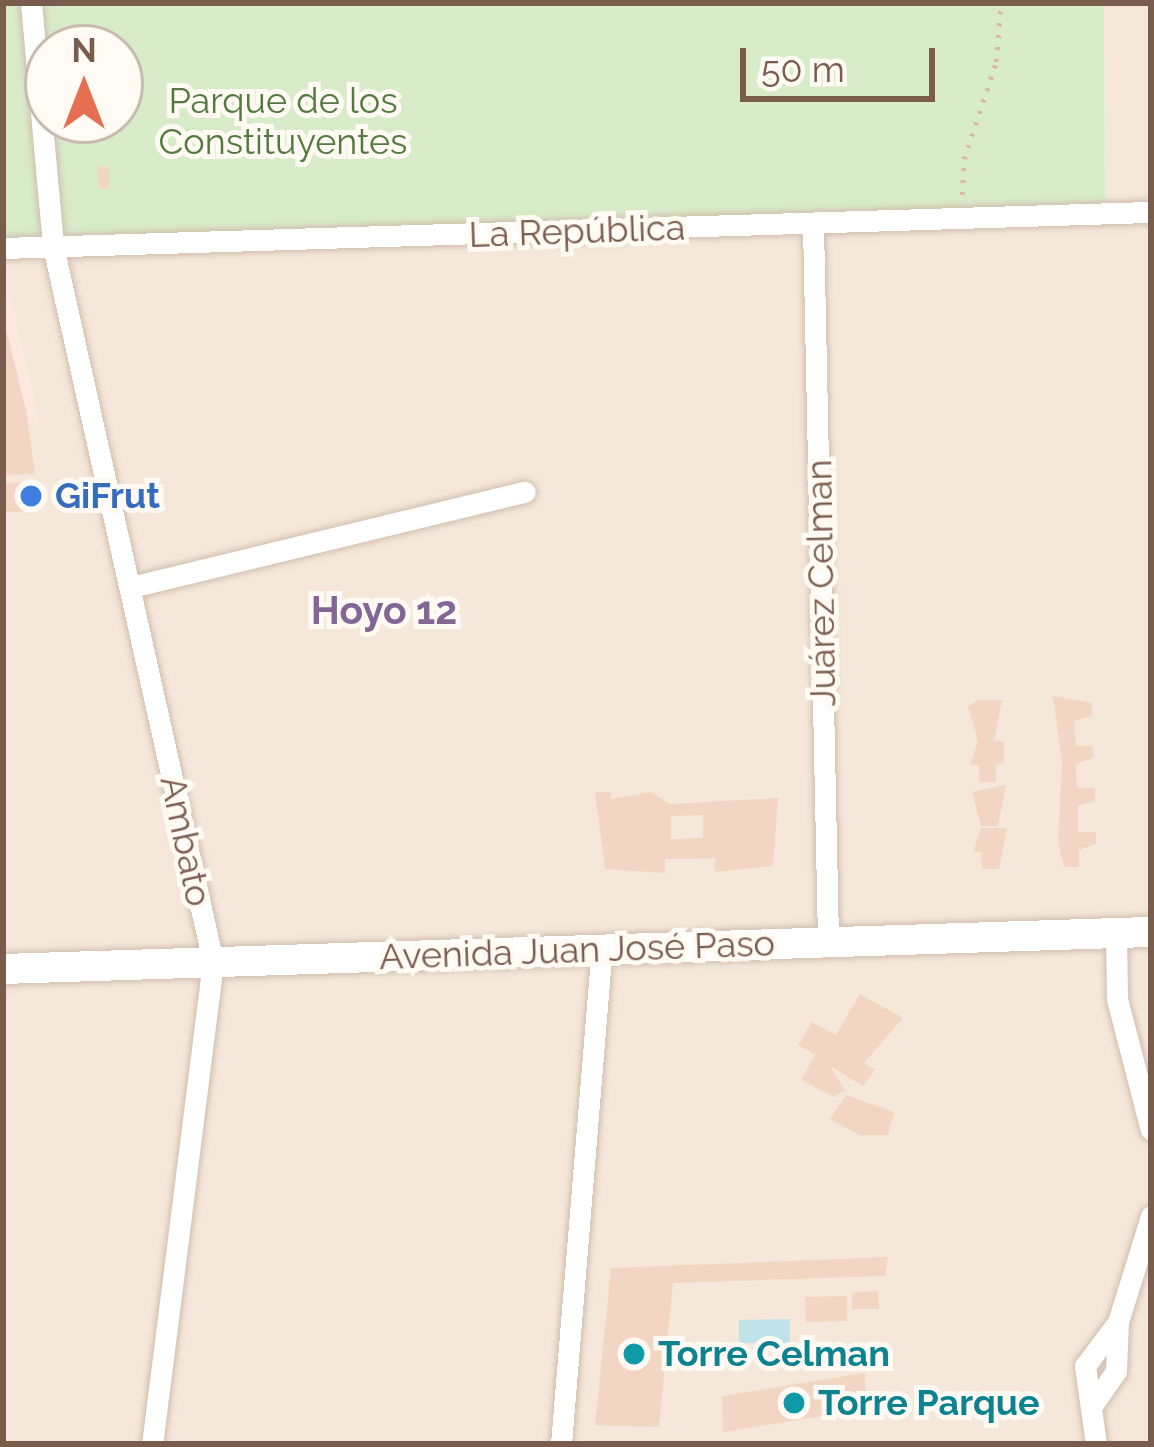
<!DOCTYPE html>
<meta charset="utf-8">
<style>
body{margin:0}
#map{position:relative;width:1154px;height:1447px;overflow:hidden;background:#fdf6ec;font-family:Raleway,sans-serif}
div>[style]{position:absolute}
.residential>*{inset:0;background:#f5e8da}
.commercial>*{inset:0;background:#fde8e0}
.green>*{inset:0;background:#d8ecc9}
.water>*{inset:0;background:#bfe3e8}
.building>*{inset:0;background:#f3d5c3}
.path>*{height:4.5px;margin-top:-2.25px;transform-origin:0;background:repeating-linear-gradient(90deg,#d9b8a5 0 3px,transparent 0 12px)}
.roads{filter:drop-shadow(0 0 3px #d1beb0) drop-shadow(0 0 3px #d1beb0)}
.street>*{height:21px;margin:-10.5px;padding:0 10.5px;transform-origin:10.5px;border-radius:10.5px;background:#fff}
.secondary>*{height:30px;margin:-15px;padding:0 15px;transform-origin:15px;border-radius:15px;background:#fff}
.dots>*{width:33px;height:33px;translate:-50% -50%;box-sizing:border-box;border:6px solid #fffaf3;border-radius:50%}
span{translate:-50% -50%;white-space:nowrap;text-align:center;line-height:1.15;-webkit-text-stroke:10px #fffaf3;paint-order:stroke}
.park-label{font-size:36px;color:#537a41}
.street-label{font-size:36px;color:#7a5c4d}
.shop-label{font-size:36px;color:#366cbe;font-weight:700}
.left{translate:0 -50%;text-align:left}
.culture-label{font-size:36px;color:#0d838f;font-weight:700}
.neighbourhood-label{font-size:39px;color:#846695;font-weight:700}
.frame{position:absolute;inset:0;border:6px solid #7a5c4d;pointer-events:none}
.north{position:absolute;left:24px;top:24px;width:120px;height:120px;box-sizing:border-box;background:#fffaf3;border:3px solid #cabbb1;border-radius:50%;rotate:0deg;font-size:33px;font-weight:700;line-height:48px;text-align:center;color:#7a5c4d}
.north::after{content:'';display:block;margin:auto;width:42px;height:54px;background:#e76f51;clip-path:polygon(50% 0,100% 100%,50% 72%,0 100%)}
.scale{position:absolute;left:740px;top:48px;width:195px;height:54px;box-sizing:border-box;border:6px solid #7a5c4d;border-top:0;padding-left:15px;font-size:36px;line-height:42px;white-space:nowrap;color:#7a5c4d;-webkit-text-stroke:9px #fffaf3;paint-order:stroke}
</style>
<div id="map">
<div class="residential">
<i style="clip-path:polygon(1104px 3px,1151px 3px,1151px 1444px,3px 1444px,3px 248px,1105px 213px)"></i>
</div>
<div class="commercial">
<i style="clip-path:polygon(11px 296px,40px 423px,3px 424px,3px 297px)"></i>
</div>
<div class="green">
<i style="clip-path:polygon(evenodd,3px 3px,1104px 3px,1105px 214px,3px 248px,3px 3px,48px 48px,120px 48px,120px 120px,48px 120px,48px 48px)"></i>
</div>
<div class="water">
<i style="clip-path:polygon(790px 1319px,790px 1343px,739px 1343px,739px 1320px)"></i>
</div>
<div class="building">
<i style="clip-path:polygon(108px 166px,109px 189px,99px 189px,97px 167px)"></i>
<i style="clip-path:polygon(3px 316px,26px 410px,35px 474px,3px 475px)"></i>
<i style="clip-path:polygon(38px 482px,38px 511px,3px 512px,3px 483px)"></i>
<i style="clip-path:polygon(1053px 696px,1092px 703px,1092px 716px,1074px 721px,1076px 746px,1093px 746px,1093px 758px,1076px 764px,1077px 788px,1095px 788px,1095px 801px,1078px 806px,1078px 832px,1096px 832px,1096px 844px,1079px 850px,1079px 867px,1064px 867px,1058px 841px,1062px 763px)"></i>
<i style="clip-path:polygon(977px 700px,1002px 700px,994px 741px,1004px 741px,1004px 764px,996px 764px,996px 782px,979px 782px,979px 765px,970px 765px,978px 741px,968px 707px)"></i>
<i style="clip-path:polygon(1006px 785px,998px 826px,981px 826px,972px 792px)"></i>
<i style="clip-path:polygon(evenodd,595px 792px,611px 792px,611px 799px,651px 792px,670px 804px,778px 798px,773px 866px,715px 872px,715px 858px,687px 859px,665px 859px,665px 873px,605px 869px,595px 792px,703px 815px,703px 838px,671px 839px,671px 816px,703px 815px)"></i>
<i style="clip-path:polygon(981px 828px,1007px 828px,999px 869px,982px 869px,981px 852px,973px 852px)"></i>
<i style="clip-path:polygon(860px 994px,903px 1018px,864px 1063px,875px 1070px,863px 1086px,830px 1066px,845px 1090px,833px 1097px,801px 1080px,815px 1055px,798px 1045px,812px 1022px,836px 1035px)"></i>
<i style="clip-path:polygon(846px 1095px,894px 1112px,888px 1135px,860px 1135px,830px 1119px)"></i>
<i style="clip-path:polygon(888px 1257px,885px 1276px,673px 1283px,659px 1427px,595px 1425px,611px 1268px)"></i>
<i style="clip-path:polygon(878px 1291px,879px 1309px,852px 1309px,852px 1292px)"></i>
<i style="clip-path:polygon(847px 1296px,847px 1321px,806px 1322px,805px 1297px)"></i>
<i style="clip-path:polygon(865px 1373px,866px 1409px,723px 1432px,722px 1396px)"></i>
</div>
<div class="path">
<i style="left:962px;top:195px;width:36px;rotate:-87deg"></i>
<i style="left:964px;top:159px;width:102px;rotate:-71.7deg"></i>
<i style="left:996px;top:62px;width:59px;rotate:-85.2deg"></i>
</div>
<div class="roads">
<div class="street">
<i style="left:31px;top:3px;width:244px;rotate:84.8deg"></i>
<i style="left:53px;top:246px;width:734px;rotate:77.4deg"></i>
<i style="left:213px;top:962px;width:486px;rotate:97.2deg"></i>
<i style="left:813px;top:224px;width:718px;rotate:88.8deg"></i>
<i style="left:3px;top:248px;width:1149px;rotate:-1.8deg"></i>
<i style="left:131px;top:587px;width:405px;rotate:-13.6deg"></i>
<i style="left:1116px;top:933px;width:66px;rotate:89.1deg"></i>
<i style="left:1117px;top:999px;width:135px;rotate:75.5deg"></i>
<i style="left:1091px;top:1407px;width:44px;rotate:-55.2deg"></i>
<i style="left:1116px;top:1371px;width:49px;rotate:-87.7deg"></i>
<i style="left:1118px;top:1322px;width:111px;rotate:-72.7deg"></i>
<i style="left:561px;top:1444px;width:496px;rotate:-85.3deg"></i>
<i style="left:1096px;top:1444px;width:79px;rotate:-98deg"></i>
<i style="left:1085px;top:1366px;width:55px;rotate:-53.1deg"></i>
</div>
<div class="secondary">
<i style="left:3px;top:969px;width:1149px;rotate:-1.85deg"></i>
</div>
</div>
<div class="dots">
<i style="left:31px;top:496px;background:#3f7fe0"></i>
<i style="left:634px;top:1354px;background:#0f9aa8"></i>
<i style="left:794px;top:1403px;background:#0f9aa8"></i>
</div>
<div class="park-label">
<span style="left:283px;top:121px">Parque de los<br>Constituyentes</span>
</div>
<div class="street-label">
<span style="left:577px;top:231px;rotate:-2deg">La República</span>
<span style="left:821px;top:583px;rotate:-91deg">Juárez Celman</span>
<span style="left:186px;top:841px;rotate:78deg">Ambato</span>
<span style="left:577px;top:950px;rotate:-2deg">Avenida Juan José Paso</span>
</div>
<div class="shop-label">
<span class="left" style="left:55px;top:496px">GiFrut</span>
</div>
<div class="culture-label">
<span class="left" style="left:658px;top:1354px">Torre Celman</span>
<span class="left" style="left:818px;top:1403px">Torre Parque</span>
</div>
<div class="neighbourhood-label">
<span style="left:384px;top:610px">Hoyo 12</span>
</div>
<div class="frame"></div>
<div class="north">N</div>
<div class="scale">50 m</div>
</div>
